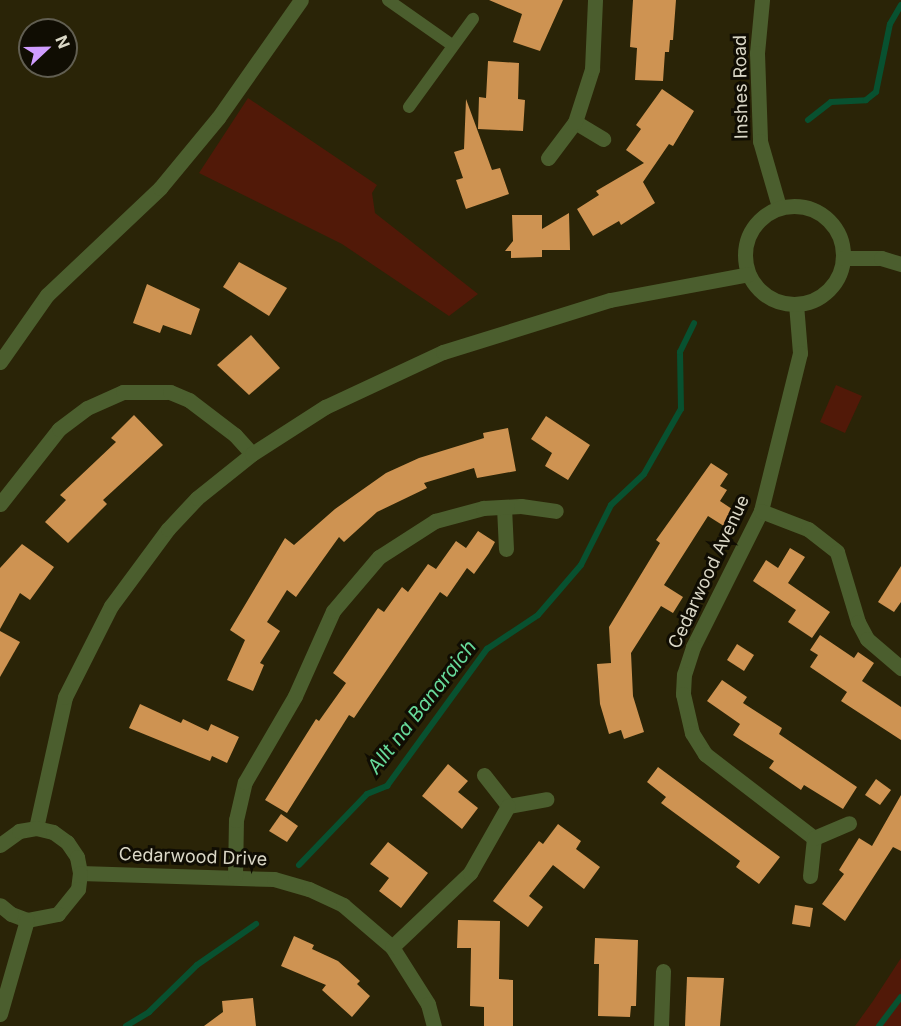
<!DOCTYPE html>
<style>
body{margin:0}
#map{position:relative;width:901px;height:1026px;overflow:hidden;background:#2a2407;font-family:Inter,sans-serif}
div>[style]{position:absolute}
.green>*{inset:0;background:#511908}
.stream>*{height:6px;margin:-3px;padding:0 3px;transform-origin:3px;border-radius:3px;background:#085130}
.building>*{inset:0;background:#ce9352}
.service>*{height:12px;margin:-6px;padding:0 6px;transform-origin:6px;border-radius:6px;background:#4b5e2e}
.minor>*{height:15px;margin:-7.5px;padding:0 7.5px;transform-origin:7.5px;border-radius:7.5px;background:#4b5e2e}
.tertiary>*{height:15px;margin:-7.5px;padding:0 7.5px;transform-origin:7.5px;border-radius:7.5px;background:#4b5e2e}
.tertiary>.ring{margin:-7.5px;padding:0;box-sizing:content-box;background:none;border:15px solid #4b5e2e;border-radius:50%}
span{translate:-50% -50%;white-space:nowrap;text-align:center;line-height:1.15;-webkit-text-stroke:6px #100d03;paint-order:stroke}
.street-label{font-size:18px;color:#dbd8c7}
.water-label{font-size:20px;color:#67d99a;font-style:italic}
.north{position:absolute;left:18px;top:18px;width:60px;height:60px;box-sizing:border-box;background:#100d03;border:2px solid #615e51;border-radius:50%;rotate:68deg;font-size:16px;font-weight:700;line-height:24px;text-align:center;color:#dbd8c7}
.north::after{content:'';display:block;margin:auto;width:21px;height:27px;background:#d09dff;clip-path:polygon(50% 0,100% 100%,50% 72%,0 100%)}
</style>
<div id="map">
<div class="green">
<i style="clip-path:polygon(248px 98px,377px 185px,372px 193px,375px 213px,478px 294px,449px 316px,342px 244px,199px 173px)"></i>
<i style="clip-path:polygon(836px 385px,862px 396px,845px 433px,820px 422px)"></i>
<i style="clip-path:polygon(901px 958px,901px 1026px,855px 1026px,873px 1001px)"></i>
</div>
<div class="stream">
<i style="left:808px;top:120px;width:29px;rotate:-38deg"></i>
<i style="left:831px;top:102px;width:35px;rotate:-3deg"></i>
<i style="left:866px;top:100px;width:13px;rotate:-39deg"></i>
<i style="left:876px;top:92px;width:69px;rotate:-78.4deg"></i>
<i style="left:890px;top:24px;width:22px;rotate:-60deg"></i>
<i style="left:299px;top:865px;width:98px;rotate:-46.2deg"></i>
<i style="left:367px;top:794px;width:22px;rotate:-22deg"></i>
<i style="left:387px;top:786px;width:170px;rotate:-53.9deg"></i>
<i style="left:487px;top:649px;width:61px;rotate:-33.7deg"></i>
<i style="left:538px;top:615px;width:66px;rotate:-49.3deg"></i>
<i style="left:581px;top:565px;width:67px;rotate:-63.4deg"></i>
<i style="left:611px;top:505px;width:45px;rotate:-43.2deg"></i>
<i style="left:644px;top:474px;width:75px;rotate:-60.4deg"></i>
<i style="left:681px;top:409px;width:57px;rotate:-91deg"></i>
<i style="left:680px;top:352px;width:32px;rotate:-64deg"></i>
<i style="left:126px;top:1026px;width:27px;rotate:-31deg"></i>
<i style="left:149px;top:1012px;width:67px;rotate:-44.4deg"></i>
<i style="left:197px;top:965px;width:72px;rotate:-34.8deg"></i>
<i style="left:879px;top:1026px;width:36px;rotate:-53deg"></i>
</div>
<div class="building">
<i style="clip-path:polygon(489px 0,563px 0,540px 51px,513px 42px,522px 14px)"></i>
<i style="clip-path:polygon(633px 0,676px 0,673px 40px,670px 40px,669px 52px,665px 52px,663px 81px,635px 80px,637px 48px,630px 47px)"></i>
<i style="clip-path:polygon(488px 61px,519px 63px,518px 99px,525px 100px,523px 131px,478px 129px,479px 97px,486px 98px)"></i>
<i style="clip-path:polygon(662px 89px,694px 111px,673px 146px,669px 144px,643px 182px,655px 203px,621px 225px,619px 221px,593px 236px,577px 209px,599px 195px,596px 191px,644px 163px,626px 150px,641px 129px,636px 125px)"></i>
<i style="clip-path:polygon(466px 99px,492px 170px,500px 168px,509px 194px,466px 209px,456px 180px,463px 178px,454px 152px,464px 149px)"></i>
<i style="clip-path:polygon(569px 213px,570px 250px,542px 250px,542px 257px,511px 258px,511px 251px,505px 251px,513px 241px,512px 215px,542px 215px,542px 229px)"></i>
<i style="clip-path:polygon(239px 262px,287px 288px,269px 316px,223px 287px)"></i>
<i style="clip-path:polygon(147px 284px,200px 309px,191px 335px,163px 325px,160px 333px,133px 323px)"></i>
<i style="clip-path:polygon(251px 335px,280px 368px,249px 395px,217px 365px)"></i>
<i style="clip-path:polygon(134px 415px,163px 445px,103px 500px,107px 504px,68px 543px,45px 522px,66px 500px,60px 495px,116px 442px,111px 438px)"></i>
<i style="clip-path:polygon(546px 416px,590px 445px,568px 480px,545px 466px,552px 453px,531px 439px)"></i>
<i style="clip-path:polygon(508px 428px,516px 471px,477px 478px,474px 468px,424px 483px,427px 488px,377px 512px,344px 542px,339px 537px,296px 597px,287px 590px,267px 622px,280px 631px,260px 663px,264px 665px,253px 691px,227px 680px,245px 640px,230px 630px,285px 538px,294px 545px,335px 509px,386px 473px,419px 458px,484px 438px,483px 433px)"></i>
<i style="clip-path:polygon(711px 463px,728px 474px,720px 486px,727px 490px,720px 501px,738px 513px,727px 528px,708px 516px,664px 585px,683px 597px,673px 613px,661px 606px,631px 653px,633px 696px,644px 732px,624px 739px,621px 730px,609px 734px,600px 704px,597px 664px,611px 663px,609px 627px,660px 543px,656px 540px)"></i>
<i style="clip-path:polygon(478px 531px,495px 542px,489px 553px,474px 574px,467px 568px,447px 597px,440px 592px,354px 718px,349px 715px,287px 813px,265px 800px,316px 719px,319px 721px,346px 683px,333px 673px,378px 608px,384px 612px,402px 587px,408px 592px,428px 564px,436px 569px,456px 541px,466px 548px)"></i>
<i style="clip-path:polygon(22px 544px,54px 567px,30px 600px,20px 593px,0 629px,0 568px)"></i>
<i style="clip-path:polygon(790px 548px,805px 557px,788px 583px,830px 612px,812px 638px,788px 622px,796px 610px,753px 581px,766px 560px,778px 568px)"></i>
<i style="clip-path:polygon(901px 566px,901px 602px,894px 612px,878px 602px)"></i>
<i style="clip-path:polygon(0 631px,20px 642px,0 677px)"></i>
<i style="clip-path:polygon(820px 635px,854px 658px,858px 652px,874px 663px,862px 681px,901px 707px,901px 740px,841px 701px,847px 692px,810px 667px,818px 655px,810px 650px)"></i>
<i style="clip-path:polygon(737px 644px,754px 655px,744px 671px,727px 660px)"></i>
<i style="clip-path:polygon(722px 680px,747px 697px,743px 703px,782px 728px,779px 734px,857px 787px,843px 809px,804px 785px,801px 790px,769px 768px,774px 761px,733px 735px,740px 724px,707px 701px)"></i>
<i style="clip-path:polygon(140px 704px,181px 723px,183px 719px,208px 731px,211px 724px,239px 737px,227px 763px,212px 756px,210px 761px,129px 728px)"></i>
<i style="clip-path:polygon(448px 764px,468px 781px,458px 792px,478px 808px,462px 829px,422px 796px)"></i>
<i style="clip-path:polygon(658px 767px,780px 857px,759px 884px,736px 867px,740px 861px,661px 803px,666px 797px,647px 782px)"></i>
<i style="clip-path:polygon(876px 779px,891px 790px,880px 805px,865px 795px)"></i>
<i style="clip-path:polygon(901px 795px,901px 851px,893px 847px,845px 921px,822px 904px,844px 874px,839px 870px,859px 838px,872px 846px)"></i>
<i style="clip-path:polygon(281px 814px,298px 826px,287px 842px,269px 831px)"></i>
<i style="clip-path:polygon(558px 824px,581px 841px,576px 849px,600px 867px,584px 889px,553px 865px,529px 896px,543px 907px,528px 927px,493px 901px,539px 841px,543px 844px)"></i>
<i style="clip-path:polygon(388px 842px,428px 873px,401px 908px,379px 891px,389px 878px,370px 864px)"></i>
<i style="clip-path:polygon(795px 905px,813px 908px,810px 927px,792px 924px)"></i>
<i style="clip-path:polygon(458px 920px,500px 921px,499px 979px,513px 980px,513px 1026px,484px 1026px,484px 1007px,470px 1006px,471px 948px,457px 948px)"></i>
<i style="clip-path:polygon(294px 936px,314px 945px,312px 949px,338px 961px,360px 981px,357px 984px,370px 996px,352px 1017px,322px 990px,326px 985px,281px 966px)"></i>
<i style="clip-path:polygon(595px 938px,638px 940px,636px 1006px,631px 1006px,630px 1017px,598px 1016px,599px 964px,594px 964px)"></i>
<i style="clip-path:polygon(687px 977px,724px 978px,720px 1026px,685px 1026px)"></i>
<i style="clip-path:polygon(253px 998px,256px 1026px,204px 1026px,223px 1012px,222px 1001px)"></i>
</div>
<div class="service">
<i style="left:388px;top:0;width:78px;rotate:35.1deg"></i>
<i style="left:409px;top:107px;width:109px;rotate:-54deg"></i>
</div>
<div class="minor">
<i style="left:575px;top:122px;width:33px;rotate:31deg"></i>
<i style="left:548px;top:158px;width:45px;rotate:-53.1deg"></i>
<i style="left:575px;top:122px;width:56px;rotate:-72.2deg"></i>
<i style="left:592px;top:69px;width:69px;rotate:-87.5deg"></i>
<i style="left:796px;top:304px;width:49px;rotate:85.3deg"></i>
<i style="left:800px;top:353px;width:163px;rotate:103.9deg"></i>
<i style="left:761px;top:511px;width:152px;rotate:116.6deg"></i>
<i style="left:693px;top:647px;width:28px;rotate:108deg"></i>
<i style="left:684px;top:674px;width:20px;rotate:93deg"></i>
<i style="left:683px;top:694px;width:40px;rotate:77deg"></i>
<i style="left:692px;top:733px;width:25px;rotate:58deg"></i>
<i style="left:705px;top:754px;width:138px;rotate:37.6deg"></i>
<i style="left:0;top:362px;width:82px;rotate:-55deg"></i>
<i style="left:47px;top:295px;width:156px;rotate:-43.4deg"></i>
<i style="left:160px;top:188px;width:91px;rotate:-50.4deg"></i>
<i style="left:218px;top:118px;width:144px;rotate:-54.9deg"></i>
<i style="left:0;top:504px;width:95px;rotate:-51.8deg"></i>
<i style="left:59px;top:429px;width:35px;rotate:-37deg"></i>
<i style="left:87px;top:408px;width:39px;rotate:-24deg"></i>
<i style="left:123px;top:392px;width:47px"></i>
<i style="left:170px;top:392px;width:21px;rotate:23deg"></i>
<i style="left:189px;top:400px;width:58px;rotate:37.3deg"></i>
<i style="left:235px;top:435px;width:25px;rotate:48deg"></i>
<i style="left:504px;top:507px;width:42px;rotate:87.3deg"></i>
<i style="left:761px;top:511px;width:50px;rotate:21deg"></i>
<i style="left:808px;top:529px;width:37px;rotate:38deg"></i>
<i style="left:837px;top:552px;width:73px;rotate:73.3deg"></i>
<i style="left:858px;top:622px;width:19px;rotate:62deg"></i>
<i style="left:867px;top:639px;width:45px;rotate:40.5deg"></i>
<i style="left:484px;top:775px;width:39px;rotate:52deg"></i>
<i style="left:508px;top:806px;width:39px;rotate:-10deg"></i>
<i style="left:80px;top:873px;width:194px;rotate:1.8deg"></i>
<i style="left:274px;top:879px;width:36px;rotate:16deg"></i>
<i style="left:309px;top:889px;width:38px;rotate:25deg"></i>
<i style="left:343px;top:905px;width:65px;rotate:40.6deg"></i>
<i style="left:392px;top:947px;width:67px;rotate:57.7deg"></i>
<i style="left:428px;top:1004px;width:23px;rotate:75deg"></i>
<i style="left:235px;top:876px;width:56px;rotate:-89deg"></i>
<i style="left:236px;top:820px;width:39px;rotate:-77deg"></i>
<i style="left:245px;top:782px;width:99px;rotate:-59.8deg"></i>
<i style="left:295px;top:696px;width:93px;rotate:-65.9deg"></i>
<i style="left:333px;top:611px;width:71px;rotate:-49.6deg"></i>
<i style="left:379px;top:557px;width:67px;rotate:-32.7deg"></i>
<i style="left:435px;top:521px;width:50px;rotate:-15.2deg"></i>
<i style="left:483px;top:508px;width:38px;rotate:-3deg"></i>
<i style="left:521px;top:506px;width:35px;rotate:8deg"></i>
<i style="left:810px;top:876px;width:38px;rotate:-84deg"></i>
<i style="left:814px;top:838px;width:38px;rotate:-23deg"></i>
<i style="left:392px;top:947px;width:108px;rotate:-43.5deg"></i>
<i style="left:470px;top:873px;width:77px;rotate:-60.4deg"></i>
<i style="left:661px;top:1026px;width:55px;rotate:-87.9deg"></i>
</div>
<div class="tertiary">
<i style="left:762px;top:0;width:53px;rotate:95.4deg"></i>
<i style="left:757px;top:53px;width:88px;rotate:88deg"></i>
<i style="left:760px;top:141px;width:69px;rotate:73.9deg"></i>
<i class="ring" style="left:745px;top:206px;width:83px;height:83px"></i>
<i style="left:843px;top:258px;width:38px"></i>
<i style="left:881px;top:258px;width:21px;rotate:17deg"></i>
<i style="left:36px;top:828px;width:134px;rotate:-77.5deg"></i>
<i style="left:65px;top:697px;width:102px;rotate:-63.2deg"></i>
<i style="left:111px;top:606px;width:96px;rotate:-53.5deg"></i>
<i style="left:168px;top:529px;width:42px;rotate:-46.9deg"></i>
<i style="left:197px;top:498px;width:70px;rotate:-38.7deg"></i>
<i style="left:252px;top:454px;width:87px;rotate:-32.8deg"></i>
<i style="left:325px;top:407px;width:130px;rotate:-25deg"></i>
<i style="left:443px;top:352px;width:175px;rotate:-17.3deg"></i>
<i style="left:610px;top:300px;width:141px;rotate:-10.6deg"></i>
<i style="left:0;top:845px;width:24px;rotate:-36deg"></i>
<i style="left:19px;top:831px;width:17px;rotate:-10deg"></i>
<i style="left:36px;top:828px;width:17px;rotate:13deg"></i>
<i style="left:53px;top:832px;width:17px;rotate:36deg"></i>
<i style="left:67px;top:842px;width:18px;rotate:56deg"></i>
<i style="left:77px;top:857px;width:16px;rotate:79deg"></i>
<i style="left:80px;top:873px;width:16px;rotate:97deg"></i>
<i style="left:78px;top:889px;width:32px;rotate:129deg"></i>
<i style="left:58px;top:914px;width:32px;rotate:169deg"></i>
<i style="left:27px;top:920px;width:17px;rotate:-159deg"></i>
<i style="left:11px;top:914px;width:14px;rotate:-141deg"></i>
<i style="left:0;top:1014px;width:98px;rotate:-74deg"></i>
</div>
<div class="street-label">
<span style="left:741px;top:87px;rotate:-91deg">Inshes Road</span>
<span style="left:709px;top:572px;rotate:-65deg">Cedarwood Avenue</span>
<span style="left:193px;top:857px;rotate:2deg">Cedarwood Drive</span>
</div>
<div class="water-label">
<span style="left:422px;top:707px;rotate:-52deg">Allt na Banaraich</span>
</div>
<div class="north">N</div>
</div>
